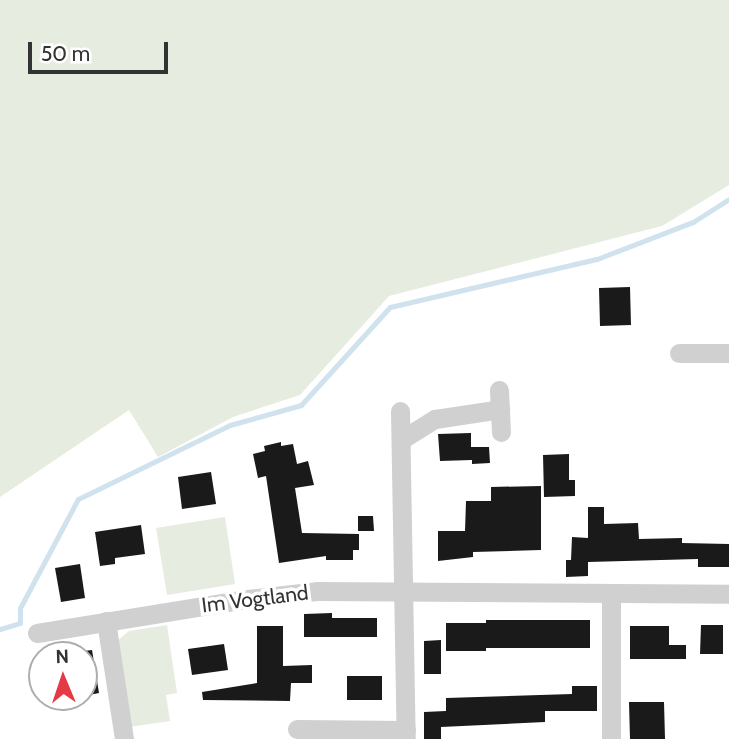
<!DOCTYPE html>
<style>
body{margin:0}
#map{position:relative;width:729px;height:739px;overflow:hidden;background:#fff;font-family:Cabin,sans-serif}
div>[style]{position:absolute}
.green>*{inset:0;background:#e6ecdf}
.stream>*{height:5px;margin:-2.5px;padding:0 2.5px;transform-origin:2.5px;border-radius:2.5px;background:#cfe2ee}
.building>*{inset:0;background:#1a1a1a}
.minor>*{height:19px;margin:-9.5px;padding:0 9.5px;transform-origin:9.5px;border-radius:9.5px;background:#d0d0d0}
span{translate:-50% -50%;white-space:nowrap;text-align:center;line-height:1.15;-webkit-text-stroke:7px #fff;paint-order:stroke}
.street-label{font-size:21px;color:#333}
.north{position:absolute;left:28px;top:641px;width:70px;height:70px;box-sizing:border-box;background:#fff;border:2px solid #adadad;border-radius:50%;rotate:358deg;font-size:19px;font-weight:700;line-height:28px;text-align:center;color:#333}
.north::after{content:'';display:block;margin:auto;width:24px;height:32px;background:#e63946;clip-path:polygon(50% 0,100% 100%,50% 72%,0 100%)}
.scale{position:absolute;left:28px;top:42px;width:140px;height:32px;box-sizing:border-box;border:4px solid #333;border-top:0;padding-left:9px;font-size:21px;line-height:24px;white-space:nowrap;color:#333;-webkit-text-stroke:5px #fff;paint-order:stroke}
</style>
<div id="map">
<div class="green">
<i style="clip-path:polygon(0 0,729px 0,729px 185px,662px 226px,389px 296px,300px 395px,233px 417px,158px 457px,129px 410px,0 497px)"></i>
<i style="clip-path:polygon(225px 517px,235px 584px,167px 595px,156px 528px)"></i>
<i style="clip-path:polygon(167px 625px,177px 693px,166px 695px,170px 721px,129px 727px,116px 642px,129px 631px)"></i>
</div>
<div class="stream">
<i style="left:0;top:629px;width:21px;rotate:-17deg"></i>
<i style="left:20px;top:623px;width:15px;rotate:-90deg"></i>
<i style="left:20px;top:608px;width:123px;rotate:-62deg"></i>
<i style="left:78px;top:499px;width:169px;rotate:-26deg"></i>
<i style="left:230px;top:425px;width:74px;rotate:-15.7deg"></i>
<i style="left:301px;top:405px;width:132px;rotate:-47.8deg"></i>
<i style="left:390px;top:307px;width:212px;rotate:-13.1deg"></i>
<i style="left:597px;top:259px;width:103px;rotate:-21.1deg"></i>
<i style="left:693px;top:222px;width:43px;rotate:-32.6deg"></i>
</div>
<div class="building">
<i style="clip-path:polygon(630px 287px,631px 325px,600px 326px,599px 288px)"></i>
<i style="clip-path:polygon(471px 433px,471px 447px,489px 447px,490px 463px,472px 464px,472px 460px,440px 461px,438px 434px)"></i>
<i style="clip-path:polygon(281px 442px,281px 446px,293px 444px,297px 464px,308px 461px,314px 485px,295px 488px,302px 533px,359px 534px,359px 550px,353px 550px,353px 560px,326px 560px,326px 556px,279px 563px,266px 476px,258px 478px,253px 454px,265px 451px,264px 446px)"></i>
<i style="clip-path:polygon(569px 454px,569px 480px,575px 480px,575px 496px,544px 497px,543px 455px)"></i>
<i style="clip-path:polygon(211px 472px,216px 504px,182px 509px,178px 477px)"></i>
<i style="clip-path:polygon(541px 486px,541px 550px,473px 552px,473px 557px,438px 561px,438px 531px,465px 531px,466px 501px,491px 501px,491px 487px)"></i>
<i style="clip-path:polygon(588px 507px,604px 507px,604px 524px,638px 523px,639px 539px,682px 538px,682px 543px,729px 544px,729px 567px,698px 567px,698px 559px,588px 562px,588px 576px,566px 577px,566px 560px,571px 560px,572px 537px,588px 538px)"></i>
<i style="clip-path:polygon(358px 516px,373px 516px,374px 531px,358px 531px)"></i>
<i style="clip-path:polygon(141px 525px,145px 554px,115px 558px,115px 564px,100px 566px,95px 532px)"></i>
<i style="clip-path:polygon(80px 564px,85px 598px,61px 602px,55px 568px)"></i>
<i style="clip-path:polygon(332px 613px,332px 618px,377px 618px,377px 637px,304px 637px,304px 614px)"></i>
<i style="clip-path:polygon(486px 620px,590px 620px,590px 648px,486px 648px,486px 651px,446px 651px,446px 623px,486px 623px)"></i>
<i style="clip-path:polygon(701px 625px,723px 625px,723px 654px,700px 654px)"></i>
<i style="clip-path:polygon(257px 626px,283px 626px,283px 666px,312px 665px,312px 683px,291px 683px,290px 701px,203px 700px,202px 692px,257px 683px)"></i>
<i style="clip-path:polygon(630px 626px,669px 626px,669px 645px,686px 645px,686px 659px,630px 659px)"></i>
<i style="clip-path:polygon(441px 640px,441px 674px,424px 674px,424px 641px)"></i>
<i style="clip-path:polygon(224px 644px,228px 670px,192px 675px,188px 649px)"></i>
<i style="clip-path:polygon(92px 650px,99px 693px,84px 696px,84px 651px)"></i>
<i style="clip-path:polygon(347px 676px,382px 676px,382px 700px,347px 700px)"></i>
<i style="clip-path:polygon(572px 686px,597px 686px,597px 711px,545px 711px,545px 722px,441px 727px,441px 739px,424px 739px,424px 712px,446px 711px,446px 698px,572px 694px)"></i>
<i style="clip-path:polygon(629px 702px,664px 702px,665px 739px,630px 739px)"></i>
</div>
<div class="minor">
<i style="left:679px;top:353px;width:50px"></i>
<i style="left:499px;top:390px;width:42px;rotate:87.3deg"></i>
<i style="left:400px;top:411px;width:328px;rotate:89deg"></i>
<i style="left:401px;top:440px;width:40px;rotate:-32deg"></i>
<i style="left:435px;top:419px;width:66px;rotate:-8.7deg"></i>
<i style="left:611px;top:594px;width:145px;rotate:90deg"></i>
<i style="left:106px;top:621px;width:119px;rotate:81.3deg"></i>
<i style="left:37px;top:633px;width:213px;rotate:-9.2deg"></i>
<i style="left:247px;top:599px;width:70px;rotate:-6.5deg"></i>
<i style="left:317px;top:591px;width:412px;rotate:0.4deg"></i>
<i style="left:297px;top:729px;width:109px;rotate:0.5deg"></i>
</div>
<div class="street-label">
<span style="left:255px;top:599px;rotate:-7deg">Im Vogtland</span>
</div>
<div class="north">N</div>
<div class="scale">50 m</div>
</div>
